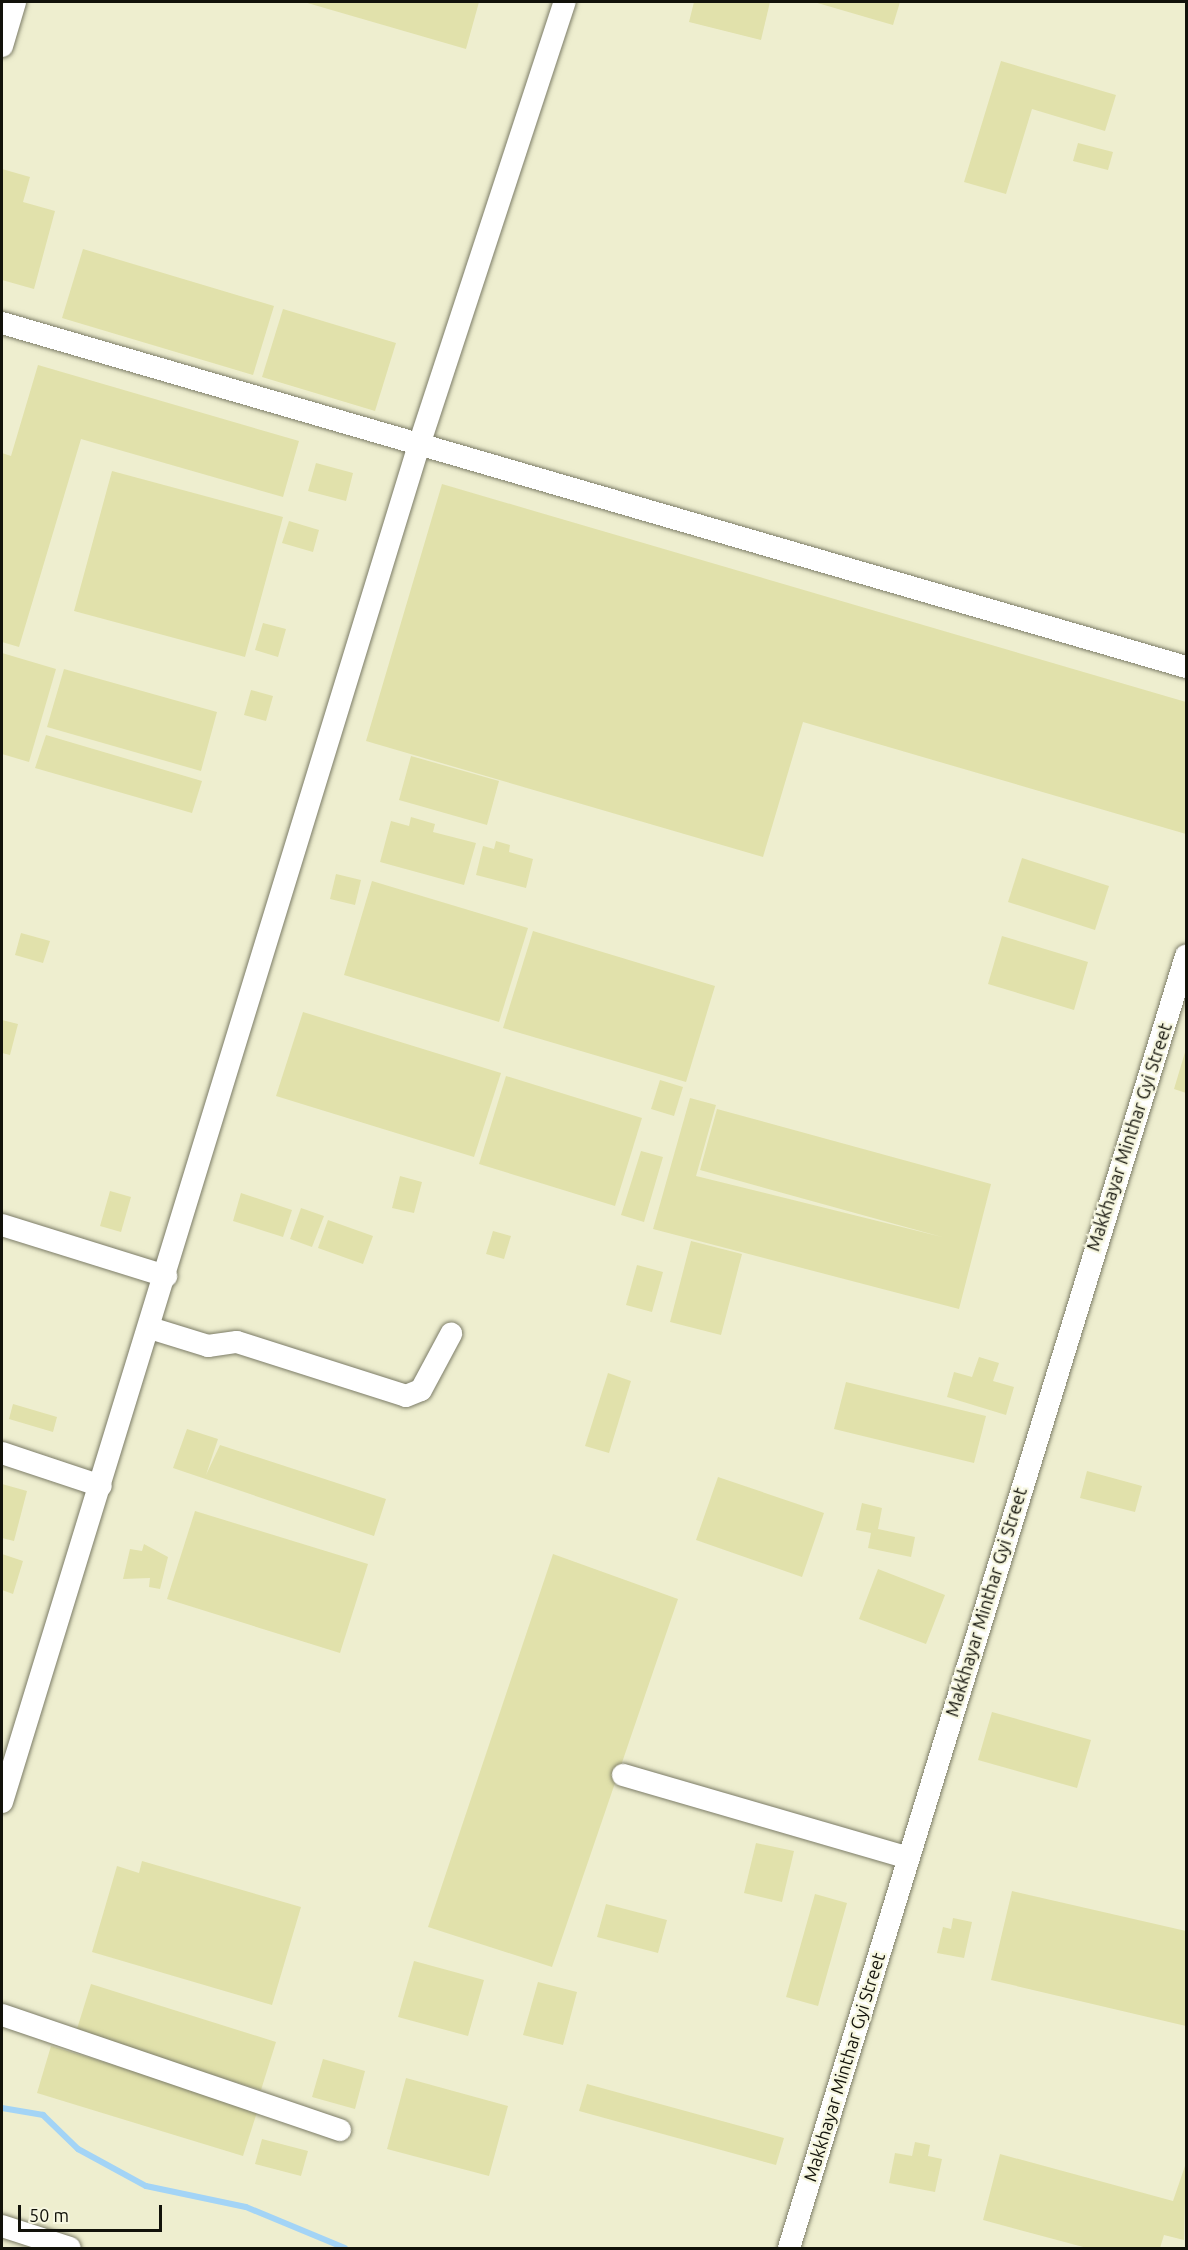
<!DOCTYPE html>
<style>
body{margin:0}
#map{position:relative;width:1188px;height:2250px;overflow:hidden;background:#f6f6df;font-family:Ubuntu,sans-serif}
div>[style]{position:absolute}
.built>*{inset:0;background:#eeeecf}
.stream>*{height:6px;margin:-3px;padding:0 3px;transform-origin:3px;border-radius:3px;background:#a3d4f6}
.building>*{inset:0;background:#e1e1ab}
.roads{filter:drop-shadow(0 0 2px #7c7c67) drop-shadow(0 0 2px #7c7c67)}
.minor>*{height:22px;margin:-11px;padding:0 11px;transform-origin:11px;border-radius:11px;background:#fff}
span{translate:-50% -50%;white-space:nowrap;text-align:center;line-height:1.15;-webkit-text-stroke:4.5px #f6f6df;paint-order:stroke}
.street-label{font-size:18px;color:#12120a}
.frame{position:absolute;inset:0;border:3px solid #12120a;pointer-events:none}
.scale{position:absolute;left:18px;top:2205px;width:144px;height:27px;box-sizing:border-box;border:3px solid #12120a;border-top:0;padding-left:8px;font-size:18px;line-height:21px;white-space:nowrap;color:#12120a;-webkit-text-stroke:4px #f6f6df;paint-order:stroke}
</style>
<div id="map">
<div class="built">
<i style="clip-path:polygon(2px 2px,1186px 2px,1186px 2248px,2px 2248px)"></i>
</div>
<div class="stream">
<i style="left:2px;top:2108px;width:42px;rotate:9.7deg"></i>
<i style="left:43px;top:2115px;width:49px;rotate:44.2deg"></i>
<i style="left:78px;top:2149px;width:77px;rotate:28.6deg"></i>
<i style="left:146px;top:2186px;width:102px;rotate:11.9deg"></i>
<i style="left:246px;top:2207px;width:107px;rotate:22.5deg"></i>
</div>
<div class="building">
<i style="clip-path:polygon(304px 2px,479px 2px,466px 49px)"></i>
<i style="clip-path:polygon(694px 2px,770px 2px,761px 40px,689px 22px)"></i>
<i style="clip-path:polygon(814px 2px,900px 2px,893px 25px)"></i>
<i style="clip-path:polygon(1001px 61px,1116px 95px,1105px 131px,1032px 109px,1006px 194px,964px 182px)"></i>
<i style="clip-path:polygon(1078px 143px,1113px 152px,1108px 170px,1073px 161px)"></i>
<i style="clip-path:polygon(2px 169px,30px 177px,23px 202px,55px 211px,34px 289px,2px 280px)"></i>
<i style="clip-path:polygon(83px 249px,274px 306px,253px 375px,62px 318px)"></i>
<i style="clip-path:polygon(283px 309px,396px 343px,375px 411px,262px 377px)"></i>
<i style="clip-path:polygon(38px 365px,299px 441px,283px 497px,81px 439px,19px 647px,2px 642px,2px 453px,11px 456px)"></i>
<i style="clip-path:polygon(316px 463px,353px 473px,346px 501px,308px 491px)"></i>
<i style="clip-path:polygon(112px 471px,283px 517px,245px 657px,74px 611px)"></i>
<i style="clip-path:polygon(442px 484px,1186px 702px,1186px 834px,803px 722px,763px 857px,366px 741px)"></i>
<i style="clip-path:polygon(289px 521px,319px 530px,313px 552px,282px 543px)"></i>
<i style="clip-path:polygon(263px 623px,286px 629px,278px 657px,255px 650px)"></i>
<i style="clip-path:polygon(2px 653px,56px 669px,29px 762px,2px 754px)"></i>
<i style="clip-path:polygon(64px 669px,217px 712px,201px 771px,47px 727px)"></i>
<i style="clip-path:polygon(251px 690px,273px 696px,266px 721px,244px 715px)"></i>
<i style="clip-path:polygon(46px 735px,202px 781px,192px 813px,35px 768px)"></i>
<i style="clip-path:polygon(411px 756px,499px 781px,487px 825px,399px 800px)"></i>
<i style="clip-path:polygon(411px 817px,435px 824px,433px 832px,476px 843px,464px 885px,380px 862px,391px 821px,409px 826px)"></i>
<i style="clip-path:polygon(496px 841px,510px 845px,509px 852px,533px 859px,526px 888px,476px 875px,483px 846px,494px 849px)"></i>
<i style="clip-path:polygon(1022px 858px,1109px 886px,1095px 930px,1008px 902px)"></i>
<i style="clip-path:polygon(336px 874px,361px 880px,355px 905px,330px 899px)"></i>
<i style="clip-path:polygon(372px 881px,528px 928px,499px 1022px,344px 975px)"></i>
<i style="clip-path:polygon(533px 931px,715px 986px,686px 1082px,503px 1028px)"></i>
<i style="clip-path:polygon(21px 933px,50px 941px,43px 963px,15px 955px)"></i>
<i style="clip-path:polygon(1002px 936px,1088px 962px,1074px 1010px,988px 984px)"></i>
<i style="clip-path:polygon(303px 1012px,501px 1073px,474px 1157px,276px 1096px)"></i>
<i style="clip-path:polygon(2px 1020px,18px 1024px,10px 1055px,2px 1053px)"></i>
<i style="clip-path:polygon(1186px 1049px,1186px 1093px,1174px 1089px)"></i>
<i style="clip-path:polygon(506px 1076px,642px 1118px,615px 1206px,479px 1164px)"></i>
<i style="clip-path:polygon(660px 1080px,683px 1087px,674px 1116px,651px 1109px)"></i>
<i style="clip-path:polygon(690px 1098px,716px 1105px,696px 1176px,942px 1237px,700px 1170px,717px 1109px,991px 1184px,959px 1309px,653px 1229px)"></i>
<i style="clip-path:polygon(641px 1151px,663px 1157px,644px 1222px,621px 1215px)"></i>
<i style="clip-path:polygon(400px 1176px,422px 1182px,414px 1213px,392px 1208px)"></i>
<i style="clip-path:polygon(110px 1191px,131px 1197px,121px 1232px,100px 1226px)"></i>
<i style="clip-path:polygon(241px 1193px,292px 1210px,283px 1237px,233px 1221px)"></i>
<i style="clip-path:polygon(301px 1208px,324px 1216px,312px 1247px,290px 1239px)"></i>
<i style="clip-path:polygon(328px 1220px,373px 1236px,363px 1264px,318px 1248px)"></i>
<i style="clip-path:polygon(493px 1231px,511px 1236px,504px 1259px,486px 1254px)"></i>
<i style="clip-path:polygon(691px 1241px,742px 1254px,721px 1335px,670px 1322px)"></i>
<i style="clip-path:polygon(637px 1265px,663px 1272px,652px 1312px,626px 1305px)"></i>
<i style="clip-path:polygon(979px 1357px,999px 1363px,993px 1381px,1014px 1387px,1006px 1415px,947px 1397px,954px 1372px,972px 1377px)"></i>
<i style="clip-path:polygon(608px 1373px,631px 1381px,609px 1453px,585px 1446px)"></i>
<i style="clip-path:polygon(846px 1382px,986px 1416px,974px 1463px,834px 1429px)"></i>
<i style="clip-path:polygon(13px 1404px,57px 1417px,53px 1432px,9px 1419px)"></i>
<i style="clip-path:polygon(187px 1429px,218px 1439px,206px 1475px,220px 1445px,386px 1499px,374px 1536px,173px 1468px)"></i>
<i style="clip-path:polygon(1087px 1471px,1142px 1486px,1135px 1512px,1080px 1498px)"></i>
<i style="clip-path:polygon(718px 1477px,824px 1513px,802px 1577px,696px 1540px)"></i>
<i style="clip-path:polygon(2px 1484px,27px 1491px,14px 1541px,2px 1538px)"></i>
<i style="clip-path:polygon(862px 1503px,882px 1508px,878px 1529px,915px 1537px,911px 1557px,868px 1548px,871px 1533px,856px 1530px)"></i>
<i style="clip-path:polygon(195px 1511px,368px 1564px,340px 1653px,167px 1599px)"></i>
<i style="clip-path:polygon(144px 1544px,168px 1557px,160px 1589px,149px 1587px,150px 1578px,123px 1579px,130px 1549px,142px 1551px)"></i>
<i style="clip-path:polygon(2px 1554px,23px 1561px,13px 1594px,2px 1590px)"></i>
<i style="clip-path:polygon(553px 1554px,678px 1599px,552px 1967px,428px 1927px)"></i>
<i style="clip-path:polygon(878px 1569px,945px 1595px,926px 1644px,859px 1619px)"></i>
<i style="clip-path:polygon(992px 1712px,1091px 1740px,1077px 1788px,978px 1760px)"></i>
<i style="clip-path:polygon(756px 1843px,794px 1851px,782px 1902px,744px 1893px)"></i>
<i style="clip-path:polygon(142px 1861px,301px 1907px,272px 2005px,92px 1952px,117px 1866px,139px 1873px)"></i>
<i style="clip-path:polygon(1012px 1891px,1186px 1931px,1186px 2026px,991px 1980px)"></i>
<i style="clip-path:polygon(815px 1894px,847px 1903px,818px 2006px,786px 1997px)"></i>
<i style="clip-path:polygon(606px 1904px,667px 1920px,658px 1953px,597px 1937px)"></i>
<i style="clip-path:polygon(953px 1918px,972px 1922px,964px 1958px,937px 1953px,943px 1927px,951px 1929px)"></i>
<i style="clip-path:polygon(414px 1961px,484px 1980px,468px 2036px,398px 2017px)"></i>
<i style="clip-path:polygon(538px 1982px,577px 1992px,563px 2045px,523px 2035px)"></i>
<i style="clip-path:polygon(91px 1984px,276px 2042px,261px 2090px,76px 2032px)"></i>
<i style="clip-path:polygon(51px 2046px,258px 2109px,243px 2156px,37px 2093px)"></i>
<i style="clip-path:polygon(323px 2059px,365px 2071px,355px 2109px,312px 2097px)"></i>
<i style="clip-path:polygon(406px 2078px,508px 2106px,489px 2176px,387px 2149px)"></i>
<i style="clip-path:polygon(587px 2084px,784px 2138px,776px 2165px,579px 2111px)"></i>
<i style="clip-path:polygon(262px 2139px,308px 2151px,301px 2176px,255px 2164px)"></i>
<i style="clip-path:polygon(915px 2142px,930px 2145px,928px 2156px,942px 2159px,935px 2192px,889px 2183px,895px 2153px,912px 2156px)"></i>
<i style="clip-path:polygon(1000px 2154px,1173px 2201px,1186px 2163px,1184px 2240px,1164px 2235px,1160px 2248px,1087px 2248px,983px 2220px)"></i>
</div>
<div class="roads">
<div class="minor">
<i style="left:2px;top:46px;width:46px;rotate:-73.5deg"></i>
<i style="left:2px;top:323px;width:1233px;rotate:16.2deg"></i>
<i style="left:2px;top:1225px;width:172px;rotate:17.3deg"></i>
<i style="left:150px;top:1328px;width:61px;rotate:17.2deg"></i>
<i style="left:208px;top:1346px;width:29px;rotate:-8deg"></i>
<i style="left:237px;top:1342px;width:177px;rotate:17.7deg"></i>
<i style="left:406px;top:1396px;width:16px;rotate:-22deg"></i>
<i style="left:421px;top:1390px;width:64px;rotate:-61.8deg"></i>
<i style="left:2px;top:1453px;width:104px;rotate:18.4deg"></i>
<i style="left:623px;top:1775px;width:297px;rotate:16.2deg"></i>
<i style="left:2px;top:1802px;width:1420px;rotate:-72.92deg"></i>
<i style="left:419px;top:445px;width:466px;rotate:-71.8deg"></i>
<i style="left:2px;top:2015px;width:357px;rotate:18.8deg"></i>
<i style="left:2px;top:2226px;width:71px;rotate:17.9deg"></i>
<i style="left:789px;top:2248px;width:1352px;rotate:-72.92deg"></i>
</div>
</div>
<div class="street-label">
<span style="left:1129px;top:1137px;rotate:-72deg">Makkhayar Minthar Gyi Street</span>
<span style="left:986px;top:1602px;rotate:-73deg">Makkhayar Minthar Gyi Street</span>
<span style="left:844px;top:2067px;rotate:-73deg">Makkhayar Minthar Gyi Street</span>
</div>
<div class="frame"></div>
<div class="scale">50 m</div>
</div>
